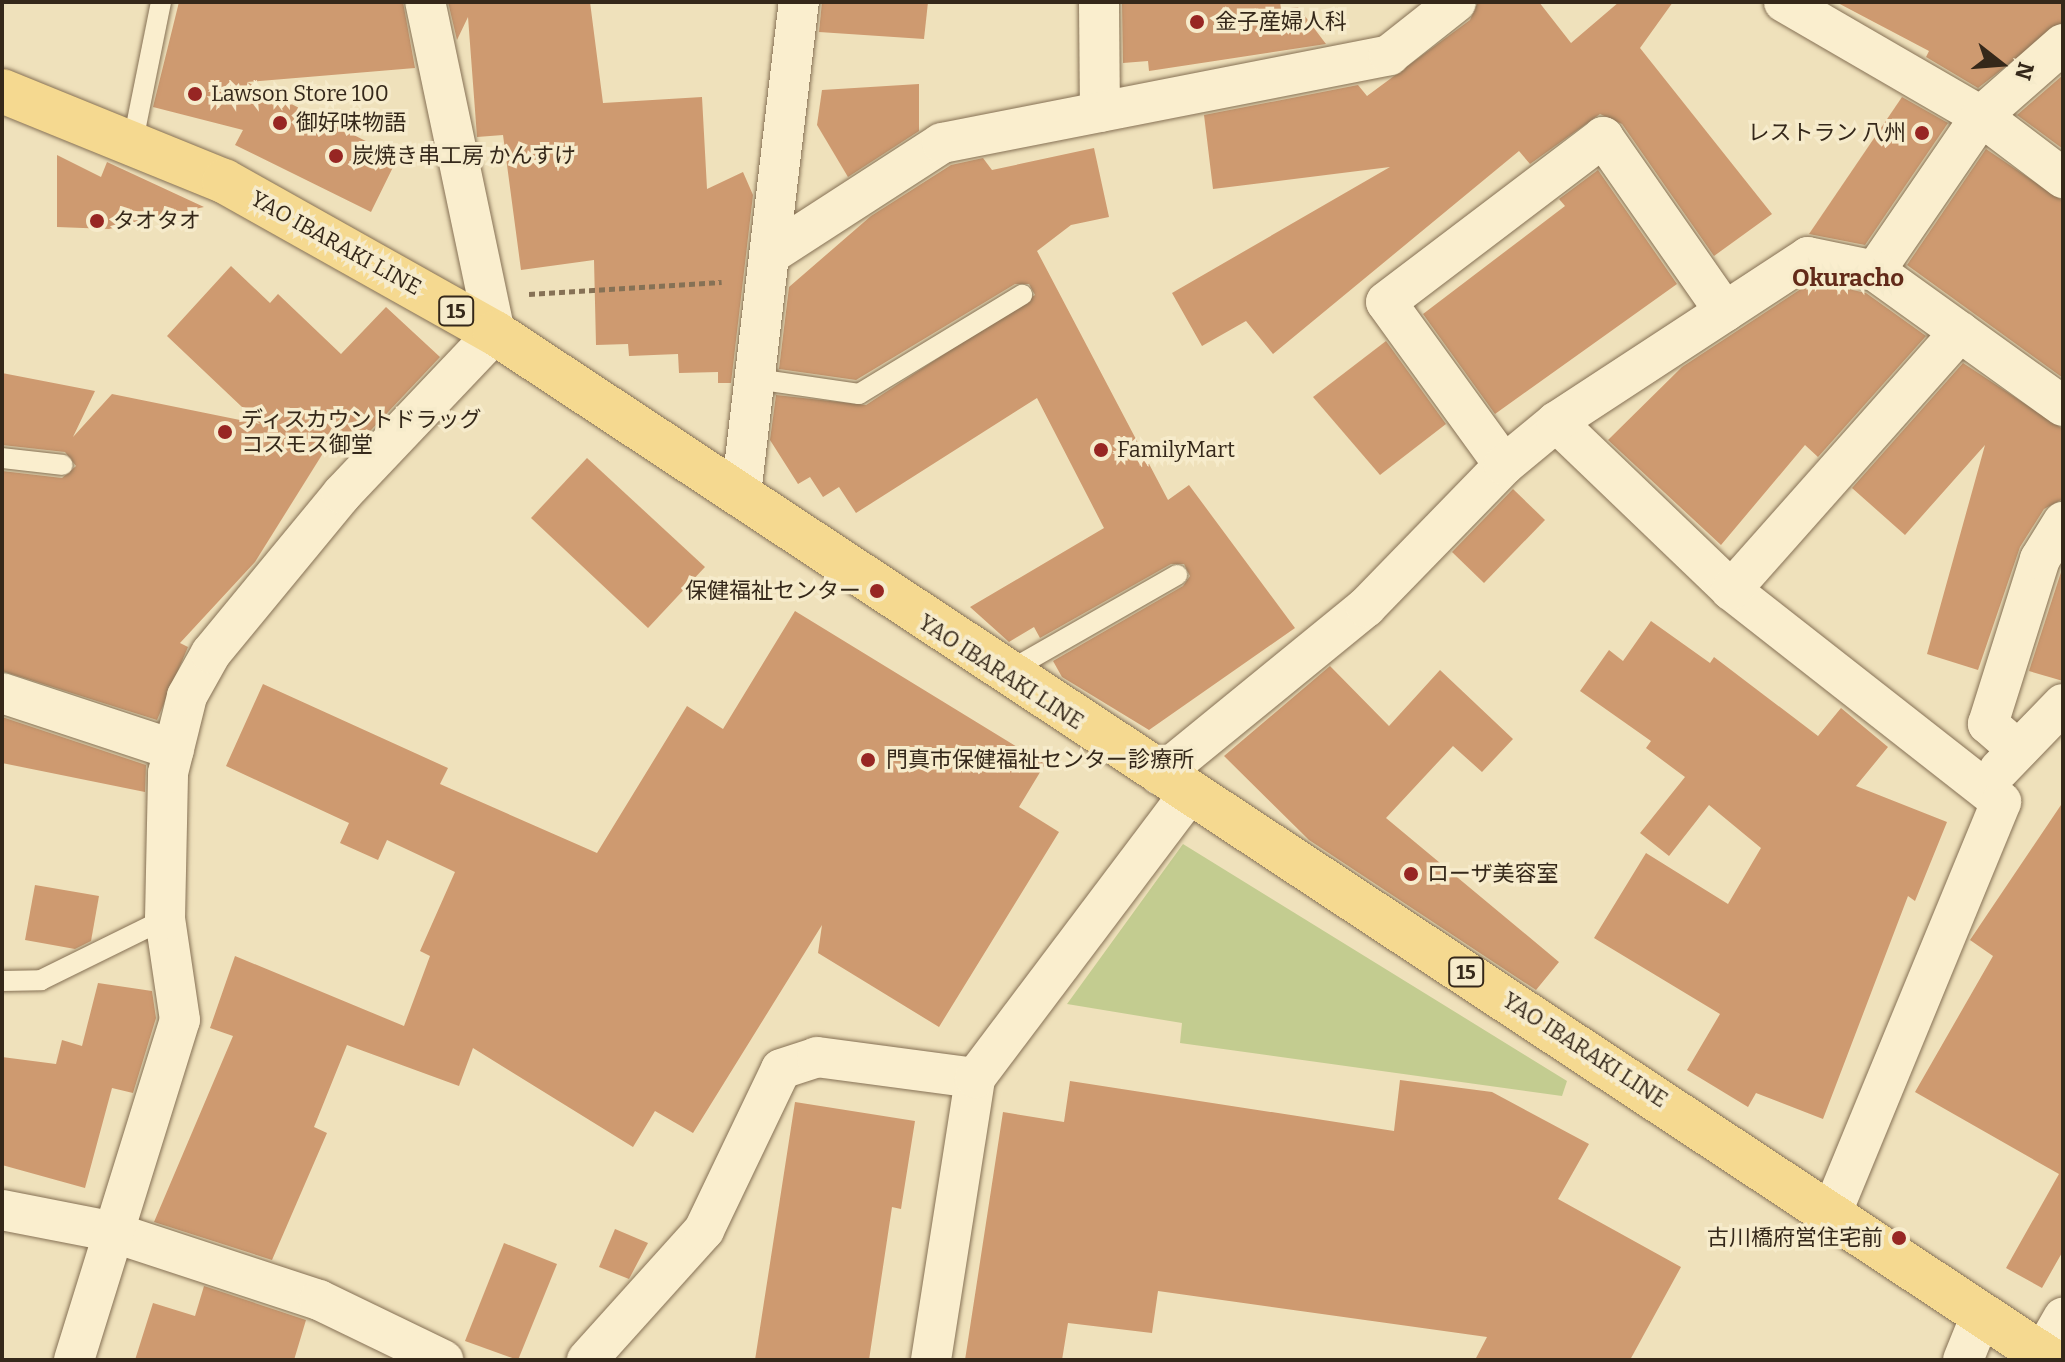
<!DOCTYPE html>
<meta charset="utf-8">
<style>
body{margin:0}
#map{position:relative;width:2065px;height:1362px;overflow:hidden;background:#efe1bb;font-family:Bitter,"Noto Sans JP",serif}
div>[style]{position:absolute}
.green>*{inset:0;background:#c3cc90}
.building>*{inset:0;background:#ce9a70}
.path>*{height:5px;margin-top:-2.5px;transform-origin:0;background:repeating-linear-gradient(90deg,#867155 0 6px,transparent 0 10px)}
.roads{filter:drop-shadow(0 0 2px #867155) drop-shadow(0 0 2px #867155)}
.service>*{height:20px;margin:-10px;padding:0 10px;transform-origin:10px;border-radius:10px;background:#faeece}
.minor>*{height:40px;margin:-20px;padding:0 20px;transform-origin:20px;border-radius:20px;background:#faeece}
.primary>*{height:44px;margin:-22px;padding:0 22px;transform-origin:22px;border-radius:22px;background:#f5d990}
.dots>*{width:22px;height:22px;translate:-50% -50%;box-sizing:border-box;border:4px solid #f6ebcb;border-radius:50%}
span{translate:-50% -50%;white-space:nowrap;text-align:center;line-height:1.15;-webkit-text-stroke:7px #f6ebcb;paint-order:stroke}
.shield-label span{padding:2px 6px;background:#f6ebcb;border:2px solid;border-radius:6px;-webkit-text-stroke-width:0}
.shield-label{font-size:20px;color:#35281a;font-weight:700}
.poi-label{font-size:22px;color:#35281a}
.left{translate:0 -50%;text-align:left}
.right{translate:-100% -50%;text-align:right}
.street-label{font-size:22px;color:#35281a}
.neighbourhood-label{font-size:24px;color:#622a19;font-weight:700}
.frame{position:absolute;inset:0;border:4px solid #35281a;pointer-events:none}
.north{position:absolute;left:1961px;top:24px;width:80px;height:80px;-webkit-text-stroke:6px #f6ebcb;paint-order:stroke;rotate:107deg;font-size:22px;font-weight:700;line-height:32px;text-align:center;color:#35281a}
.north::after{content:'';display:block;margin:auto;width:28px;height:36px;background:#35281a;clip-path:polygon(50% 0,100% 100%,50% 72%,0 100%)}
</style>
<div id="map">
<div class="green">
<i style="clip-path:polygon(1183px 844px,1567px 1081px,1562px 1096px,1180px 1043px,1182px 1023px,1067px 1004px)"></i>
</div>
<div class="building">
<i style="clip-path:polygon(179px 2px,403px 2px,415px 68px,247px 82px,398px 157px,371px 212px,235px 145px,243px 130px,153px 107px)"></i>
<i style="clip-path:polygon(448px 2px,590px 2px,603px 103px,702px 97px,707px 189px,743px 172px,753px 195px,731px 383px,718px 383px,718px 372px,679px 373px,678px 354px,629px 356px,628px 344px,596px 345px,594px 260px,521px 270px,503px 135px,477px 137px,468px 17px,457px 40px)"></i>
<i style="clip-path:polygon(822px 2px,928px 2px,924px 39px,819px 32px)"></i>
<i style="clip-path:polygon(1122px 2px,1280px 2px,1281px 9px,1298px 7px,1326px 44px,1149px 71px,1148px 61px,1123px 63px)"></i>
<i style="clip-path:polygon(1478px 2px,1539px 2px,1571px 43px,1619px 2px,1673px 2px,1640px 48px,1772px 214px,1714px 256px,1622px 124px,1600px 114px,1530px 164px,1519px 151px,1273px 354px,1246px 321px,1202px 346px,1172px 293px,1390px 167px,1213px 189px,1204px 115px,1358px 85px,1367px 96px,1470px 20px)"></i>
<i style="clip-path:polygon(1836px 2px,2063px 2px,2063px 22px,1978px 88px,1926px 57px,1929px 51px)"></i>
<i style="clip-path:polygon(2063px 75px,2063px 149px,2017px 115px)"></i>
<i style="clip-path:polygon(919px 84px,919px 131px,848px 177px,817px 125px,822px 90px)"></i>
<i style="clip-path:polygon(1902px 97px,1948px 123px,1865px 245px,1809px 234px)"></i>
<i style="clip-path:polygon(1094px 148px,1109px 217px,1071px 225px,1037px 251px,1168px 500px,1189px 485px,1295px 628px,1149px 730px,1062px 677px,1053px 661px,1183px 586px,1190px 576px,1184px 564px,1171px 564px,1040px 638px,1034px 627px,1009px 642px,970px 607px,1104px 528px,1037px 398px,856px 513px,839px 487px,823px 497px,810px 477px,798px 484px,770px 440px,776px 395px,866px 405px,1035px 295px,1029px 284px,1015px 284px,856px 380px,779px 369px,789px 287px,871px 216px,951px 165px,983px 158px,992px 170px)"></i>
<i style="clip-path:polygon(1986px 149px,2063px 201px,2063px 378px,1907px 265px)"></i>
<i style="clip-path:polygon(57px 155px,101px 177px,107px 162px,204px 207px,109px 229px,57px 227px)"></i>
<i style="clip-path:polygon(1598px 170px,1677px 284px,1495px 414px,1423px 314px,1565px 206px,1559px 199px)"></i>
<i style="clip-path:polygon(231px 266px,270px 303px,278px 294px,341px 354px,386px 307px,440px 357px,356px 446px,335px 434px,255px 562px,180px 643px,188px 647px,157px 720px,2px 671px,2px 471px,62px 478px,76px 466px,65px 452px,2px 445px,2px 373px,95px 391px,73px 437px,112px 394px,260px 424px,167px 336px)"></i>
<i style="clip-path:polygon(1813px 281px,1866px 293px,1926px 336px,1818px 457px,1805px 445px,1721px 545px,1608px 440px,1682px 367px)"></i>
<i style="clip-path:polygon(1386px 341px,1446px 424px,1380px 475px,1313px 397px)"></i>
<i style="clip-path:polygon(1963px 363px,2063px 429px,2063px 499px,2044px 509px,2020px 547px,1978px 670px,1927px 654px,1985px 445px,1905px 535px,1852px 488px)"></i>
<i style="clip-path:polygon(587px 458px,705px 567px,648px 628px,531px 518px)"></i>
<i style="clip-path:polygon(1513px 489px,1545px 520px,1484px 583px,1452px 552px)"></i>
<i style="clip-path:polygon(2063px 566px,2063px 681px,2029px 671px)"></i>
<i style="clip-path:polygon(795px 611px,1045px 764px,1019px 807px,1059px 832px,939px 1027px,818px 953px,822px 925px,693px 1133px,655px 1111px,633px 1147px,473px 1048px,459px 1086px,347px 1045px,314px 1127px,327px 1133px,272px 1260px,154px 1222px,233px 1036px,210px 1028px,235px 956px,404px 1026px,430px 956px,420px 951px,455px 872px,387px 840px,378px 860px,340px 843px,349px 823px,226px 766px,263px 684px,448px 768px,440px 784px,597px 853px,687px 706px,723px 729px)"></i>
<i style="clip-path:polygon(1651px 621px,1710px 663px,1714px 657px,1818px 736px,1841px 708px,1888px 747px,1856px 786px,1947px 822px,1915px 901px,1908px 896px,1823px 1119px,1756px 1093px,1748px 1107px,1687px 1070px,1720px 1014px,1594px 938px,1646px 853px,1728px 904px,1761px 848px,1709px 805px,1669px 856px,1640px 833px,1685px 777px,1646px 748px,1651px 741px,1580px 691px,1609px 650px,1623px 661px)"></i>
<i style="clip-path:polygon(1330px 666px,1389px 726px,1440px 670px,1513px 739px,1482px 772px,1453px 746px,1386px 818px,1559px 962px,1536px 990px,1309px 840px,1224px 756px)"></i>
<i style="clip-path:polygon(2px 717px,146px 765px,145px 792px,2px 763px)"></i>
<i style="clip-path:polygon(2063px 802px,2063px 1251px,2042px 1288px,2006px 1268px,2059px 1174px,1915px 1092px,1993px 956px,1970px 940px)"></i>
<i style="clip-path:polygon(35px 885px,99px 896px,91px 941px,75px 949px,25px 940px)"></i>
<i style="clip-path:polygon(98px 983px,152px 991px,156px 1018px,133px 1093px,112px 1088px,85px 1188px,2px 1165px,2px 1057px,56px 1064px,62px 1040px,82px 1046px)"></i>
<i style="clip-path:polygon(1400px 1080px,1492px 1092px,1589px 1144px,1558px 1199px,1681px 1267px,1630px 1360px,1475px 1360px,1487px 1337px,1158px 1291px,1152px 1333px,1068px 1323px,1062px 1360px,965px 1360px,1003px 1112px,1064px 1122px,1070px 1081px,1394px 1131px)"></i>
<i style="clip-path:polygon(795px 1102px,915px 1121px,901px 1209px,892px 1207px,869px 1360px,755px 1360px)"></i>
<i style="clip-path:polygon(615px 1229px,648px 1243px,629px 1279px,599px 1267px)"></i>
<i style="clip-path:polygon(504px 1243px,557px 1264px,518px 1360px,465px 1341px)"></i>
<i style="clip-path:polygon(204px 1286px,306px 1320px,294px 1360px,135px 1360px,153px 1303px,195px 1316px)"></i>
</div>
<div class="path">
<i style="left:529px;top:294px;width:193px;rotate:-3.6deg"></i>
</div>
<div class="roads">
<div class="service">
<i style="left:133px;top:141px;width:142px;rotate:-78.6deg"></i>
<i style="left:756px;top:379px;width:104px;rotate:8.3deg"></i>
<i style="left:859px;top:394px;width:191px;rotate:-31.3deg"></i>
<i style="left:2px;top:458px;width:61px;rotate:6.5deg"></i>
<i style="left:1007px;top:672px;width:196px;rotate:-29.7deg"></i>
<i style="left:2px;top:981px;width:39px;rotate:-1deg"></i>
<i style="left:41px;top:980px;width:138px;rotate:-26.2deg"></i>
</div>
<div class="minor">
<i style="left:1099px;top:2px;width:110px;rotate:89.5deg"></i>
<i style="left:1784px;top:2px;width:228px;rotate:30.1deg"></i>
<i style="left:1981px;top:116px;width:103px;rotate:37.1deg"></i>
<i style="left:772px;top:253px;width:202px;rotate:-32.9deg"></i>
<i style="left:942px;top:143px;width:456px;rotate:-11.1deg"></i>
<i style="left:1389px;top:55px;width:85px;rotate:-38.3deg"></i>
<i style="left:1875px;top:271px;width:188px;rotate:-55.6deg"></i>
<i style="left:1981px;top:116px;width:109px;rotate:-41.3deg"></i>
<i style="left:1556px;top:422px;width:243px;rotate:43.8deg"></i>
<i style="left:1731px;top:590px;width:343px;rotate:38.1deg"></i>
<i style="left:2001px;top:802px;width:441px;rotate:112.4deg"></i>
<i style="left:1504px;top:465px;width:201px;rotate:-125.9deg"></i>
<i style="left:1386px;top:302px;width:273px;rotate:-37.2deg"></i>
<i style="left:1603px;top:137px;width:213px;rotate:55.1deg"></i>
<i style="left:741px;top:494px;width:495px;rotate:-83.3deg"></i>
<i style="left:1731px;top:590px;width:345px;rotate:-48.4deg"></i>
<i style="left:2px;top:693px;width:181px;rotate:18.3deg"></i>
<i style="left:2018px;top:750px;width:40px;rotate:-139deg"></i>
<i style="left:1988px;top:724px;width:173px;rotate:-72.5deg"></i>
<i style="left:2040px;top:559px;width:44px;rotate:-58.1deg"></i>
<i style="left:1999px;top:770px;width:92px;rotate:-45.9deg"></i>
<i style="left:1160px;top:775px;width:266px;rotate:-39.2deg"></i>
<i style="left:1366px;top:607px;width:198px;rotate:-45.8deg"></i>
<i style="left:1504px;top:465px;width:67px;rotate:-39.6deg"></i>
<i style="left:1556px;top:422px;width:301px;rotate:-33.2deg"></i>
<i style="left:1808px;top:257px;width:68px;rotate:11.8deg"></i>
<i style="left:1875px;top:271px;width:231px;rotate:35.7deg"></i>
<i style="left:2px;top:1210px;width:109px;rotate:11.1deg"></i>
<i style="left:109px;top:1231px;width:221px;rotate:18.2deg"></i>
<i style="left:319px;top:1300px;width:138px;rotate:25.8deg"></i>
<i style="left:2042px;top:1355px;width:43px;rotate:-60.4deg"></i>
<i style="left:74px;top:1360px;width:356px;rotate:-72.7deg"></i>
<i style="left:180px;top:1020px;width:102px;rotate:-98.4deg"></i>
<i style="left:165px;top:919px;width:146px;rotate:-88.8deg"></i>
<i style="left:168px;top:773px;width:79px;rotate:-76.1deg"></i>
<i style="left:187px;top:696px;width:49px;rotate:-60.8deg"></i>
<i style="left:211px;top:653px;width:206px;rotate:-50.5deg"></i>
<i style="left:342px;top:494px;width:222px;rotate:-46.5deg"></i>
<i style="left:495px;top:333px;width:338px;rotate:-101.9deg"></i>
<i style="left:587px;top:1360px;width:175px;rotate:-48deg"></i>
<i style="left:704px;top:1230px;width:178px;rotate:-64.4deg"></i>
<i style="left:781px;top:1069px;width:38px;rotate:-18deg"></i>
<i style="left:817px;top:1057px;width:159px;rotate:7.6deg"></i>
<i style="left:931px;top:1360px;width:285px;rotate:-81.1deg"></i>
<i style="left:975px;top:1078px;width:357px;rotate:-53deg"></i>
<i style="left:1963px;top:1360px;width:51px;rotate:-68deg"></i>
</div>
<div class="primary">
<i style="left:2px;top:91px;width:240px;rotate:22.1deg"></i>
<i style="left:224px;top:181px;width:311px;rotate:29.3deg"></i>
<i style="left:495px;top:333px;width:1864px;rotate:33.43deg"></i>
</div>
</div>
<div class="dots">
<i style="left:1197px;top:22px;background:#972623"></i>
<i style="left:195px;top:94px;background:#972623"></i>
<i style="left:280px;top:123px;background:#972623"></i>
<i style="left:1922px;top:133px;background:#972623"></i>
<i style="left:336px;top:156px;background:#972623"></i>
<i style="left:97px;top:221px;background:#972623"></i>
<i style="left:225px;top:432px;background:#972623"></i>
<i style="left:1101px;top:450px;background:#972623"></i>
<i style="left:877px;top:591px;background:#972623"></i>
<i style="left:868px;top:760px;background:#972623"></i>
<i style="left:1411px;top:874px;background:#972623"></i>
<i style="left:1899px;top:1238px;background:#972623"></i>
</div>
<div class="shield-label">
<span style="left:456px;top:311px">15</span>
<span style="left:1466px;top:972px">15</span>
</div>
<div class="poi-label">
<span class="left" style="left:1215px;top:22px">金子産婦人科</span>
<span class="left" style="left:211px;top:94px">Lawson Store 100</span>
<span class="left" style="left:296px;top:123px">御好味物語</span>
<span class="right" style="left:1906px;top:133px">レストラン 八州</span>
<span class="left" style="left:352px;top:156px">炭焼き串工房 かんすけ</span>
<span class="left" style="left:113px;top:221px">タオタオ</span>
<span class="left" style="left:241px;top:432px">ディスカウントドラッグ<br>コスモス御堂</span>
<span class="left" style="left:1117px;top:450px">FamilyMart</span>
<span class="right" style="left:861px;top:591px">保健福祉センター</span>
<span class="left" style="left:886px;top:760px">門真市保健福祉センター診療所</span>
<span class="left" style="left:1427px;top:874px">ローザ美容室</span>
<span class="right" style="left:1883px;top:1238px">古川橋府営住宅前</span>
</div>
<div class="street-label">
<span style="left:336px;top:243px;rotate:29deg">YAO IBARAKI LINE</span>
<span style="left:1001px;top:672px;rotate:33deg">YAO IBARAKI LINE</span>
<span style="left:1585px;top:1050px;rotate:33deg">YAO IBARAKI LINE</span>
</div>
<div class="neighbourhood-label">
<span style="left:1848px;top:279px">Okuracho</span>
</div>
<div class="frame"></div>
<div class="north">N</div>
</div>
